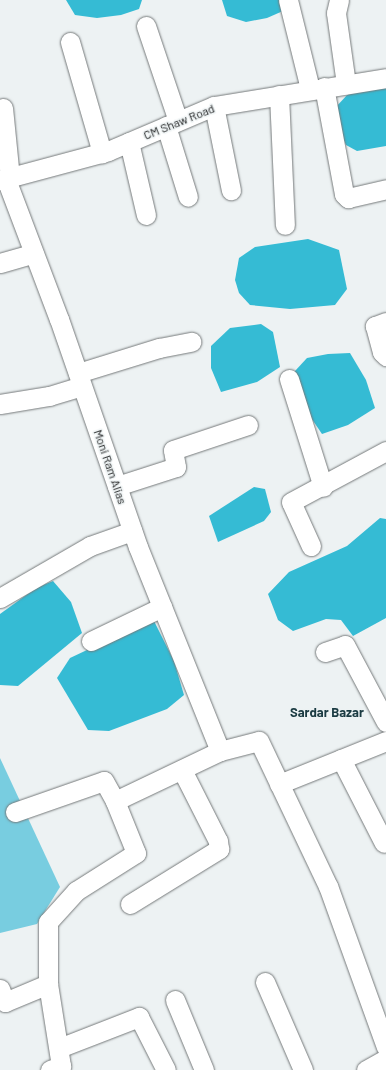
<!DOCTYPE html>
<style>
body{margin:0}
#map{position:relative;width:386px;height:1070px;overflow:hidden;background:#edf2f3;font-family:Barlow,sans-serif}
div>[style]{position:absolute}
.green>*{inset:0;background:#78cde0}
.water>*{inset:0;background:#35bbd4}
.roads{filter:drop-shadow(0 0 1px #75797a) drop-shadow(0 0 1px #75797a)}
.street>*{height:19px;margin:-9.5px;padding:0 9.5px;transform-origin:9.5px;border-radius:9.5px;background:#fff}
span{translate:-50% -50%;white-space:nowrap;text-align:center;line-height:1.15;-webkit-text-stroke:3px #edf2f3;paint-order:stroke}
.street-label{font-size:12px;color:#222324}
.neighbourhood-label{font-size:13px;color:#1b3b42;font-weight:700}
</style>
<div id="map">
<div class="green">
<i style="clip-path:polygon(0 758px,60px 887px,37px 924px,0 933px)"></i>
</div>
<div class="water">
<i style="clip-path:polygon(66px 0,142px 0,139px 9px,121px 15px,97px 18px,75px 15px)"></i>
<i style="clip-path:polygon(222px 0,281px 0,283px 11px,267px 18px,246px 22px,227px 16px)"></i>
<i style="clip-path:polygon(377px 88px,386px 88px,386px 146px,357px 151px,346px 145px,335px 122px,335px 108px,348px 94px)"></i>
<i style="clip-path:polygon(308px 239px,339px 250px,347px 289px,335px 305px,290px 309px,250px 305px,239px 293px,235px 280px,239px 258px,255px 247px)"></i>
<i style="clip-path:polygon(261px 324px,273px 332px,280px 367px,257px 382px,221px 392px,211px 368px,211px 346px,230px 328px)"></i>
<i style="clip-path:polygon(350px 353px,366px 380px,375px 408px,348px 425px,322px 434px,301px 403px,295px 371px,307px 358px,328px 354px)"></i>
<i style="clip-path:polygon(254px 487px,265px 489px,271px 512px,264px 521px,218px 542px,209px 516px)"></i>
<i style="clip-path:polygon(380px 518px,386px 519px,386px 618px,353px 636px,341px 620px,326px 619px,293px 631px,278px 620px,268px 594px,289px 572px,347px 546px)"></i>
<i style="clip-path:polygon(53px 581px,71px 602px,82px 633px,18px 686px,0 685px,0 614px,36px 588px)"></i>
<i style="clip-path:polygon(153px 619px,174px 661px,184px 695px,167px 709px,109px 731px,88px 730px,57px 678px,70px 658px)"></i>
</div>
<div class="roads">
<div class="street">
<i style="left:288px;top:0;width:92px;rotate:76.1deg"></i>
<i style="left:339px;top:0;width:13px;rotate:103deg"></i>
<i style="left:336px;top:13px;width:72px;rotate:82deg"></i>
<i style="left:146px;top:26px;width:100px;rotate:71.4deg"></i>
<i style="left:70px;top:42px;width:116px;rotate:73.9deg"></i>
<i style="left:324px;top:87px;width:109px;rotate:79.4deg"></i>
<i style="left:344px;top:194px;width:6px;rotate:45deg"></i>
<i style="left:348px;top:198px;width:39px;rotate:-13deg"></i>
<i style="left:279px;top:95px;width:130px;rotate:87.4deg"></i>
<i style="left:214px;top:106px;width:86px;rotate:78.6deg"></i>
<i style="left:3px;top:108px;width:70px;rotate:84.3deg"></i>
<i style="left:166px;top:126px;width:74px;rotate:72.8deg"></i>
<i style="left:129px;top:142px;width:75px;rotate:76.9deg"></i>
<i style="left:6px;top:179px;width:150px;rotate:69.3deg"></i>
<i style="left:59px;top:319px;width:241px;rotate:70.9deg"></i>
<i style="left:138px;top:547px;width:220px;rotate:68.1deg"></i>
<i style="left:0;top:180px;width:112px;rotate:-15deg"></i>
<i style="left:108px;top:151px;width:115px;rotate:-23deg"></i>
<i style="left:214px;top:106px;width:174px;rotate:-9.2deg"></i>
<i style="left:0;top:263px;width:35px;rotate:-16deg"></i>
<i style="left:386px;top:322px;width:12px;rotate:160deg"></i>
<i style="left:375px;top:326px;width:27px;rotate:75deg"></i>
<i style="left:382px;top:352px;width:6px;rotate:45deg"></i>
<i style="left:78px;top:373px;width:85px;rotate:-17.2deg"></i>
<i style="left:159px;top:348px;width:33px;rotate:-11deg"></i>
<i style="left:289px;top:379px;width:113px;rotate:72.5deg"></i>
<i style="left:0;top:404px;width:50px;rotate:-9.3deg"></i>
<i style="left:49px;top:396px;width:34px;rotate:-17deg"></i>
<i style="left:117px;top:486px;width:62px;rotate:-17.9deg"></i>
<i style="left:176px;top:467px;width:17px;rotate:-100deg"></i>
<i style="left:173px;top:450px;width:79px;rotate:-18.4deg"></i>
<i style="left:311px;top:546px;width:48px;rotate:-114.4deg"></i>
<i style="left:291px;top:502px;width:108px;rotate:-28.2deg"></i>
<i style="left:0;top:598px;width:104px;rotate:-30deg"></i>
<i style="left:90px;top:546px;width:45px;rotate:-19.7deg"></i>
<i style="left:91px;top:641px;width:79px;rotate:-25.6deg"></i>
<i style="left:325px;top:652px;width:21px;rotate:-19deg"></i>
<i style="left:345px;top:645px;width:87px;rotate:62deg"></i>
<i style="left:341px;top:759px;width:94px;rotate:62.9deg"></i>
<i style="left:279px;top:784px;width:115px;rotate:-21.9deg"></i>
<i style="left:15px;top:812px;width:94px;rotate:-19.2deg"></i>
<i style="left:104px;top:781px;width:23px;rotate:61deg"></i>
<i style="left:130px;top:904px;width:105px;rotate:-31.7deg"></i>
<i style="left:219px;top:849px;width:8px;rotate:-97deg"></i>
<i style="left:218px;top:841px;width:80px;rotate:-116.9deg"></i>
<i style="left:265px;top:982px;width:96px;rotate:66.6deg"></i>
<i style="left:0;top:989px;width:14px;rotate:69deg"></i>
<i style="left:5px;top:1002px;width:47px;rotate:-22.7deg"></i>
<i style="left:175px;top:1000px;width:76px;rotate:67.5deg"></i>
<i style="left:59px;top:1048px;width:86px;rotate:-21.2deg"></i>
<i style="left:139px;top:1017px;width:59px;rotate:63deg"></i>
<i style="left:50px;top:1070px;width:12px;rotate:-20deg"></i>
<i style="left:61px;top:1066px;width:83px;rotate:-99deg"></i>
<i style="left:48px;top:984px;width:62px;rotate:-90deg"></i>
<i style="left:48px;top:922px;width:42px;rotate:-47.9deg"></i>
<i style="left:76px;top:891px;width:71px;rotate:-32.3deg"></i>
<i style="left:136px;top:853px;width:56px;rotate:-112deg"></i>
<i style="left:115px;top:801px;width:116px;rotate:-25.5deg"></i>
<i style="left:220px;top:751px;width:40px;rotate:-14.4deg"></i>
<i style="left:259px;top:741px;width:161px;rotate:64.6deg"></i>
<i style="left:328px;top:886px;width:171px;rotate:70.2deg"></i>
<i style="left:366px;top:1070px;width:23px;rotate:-29deg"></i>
</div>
</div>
<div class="street-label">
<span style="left:179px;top:122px;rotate:-22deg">CM Shaw Road</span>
<span style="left:110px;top:467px;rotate:71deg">Moni Ram Alias</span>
</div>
<div class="neighbourhood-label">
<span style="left:327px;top:712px">Sardar Bazar</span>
</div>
</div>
